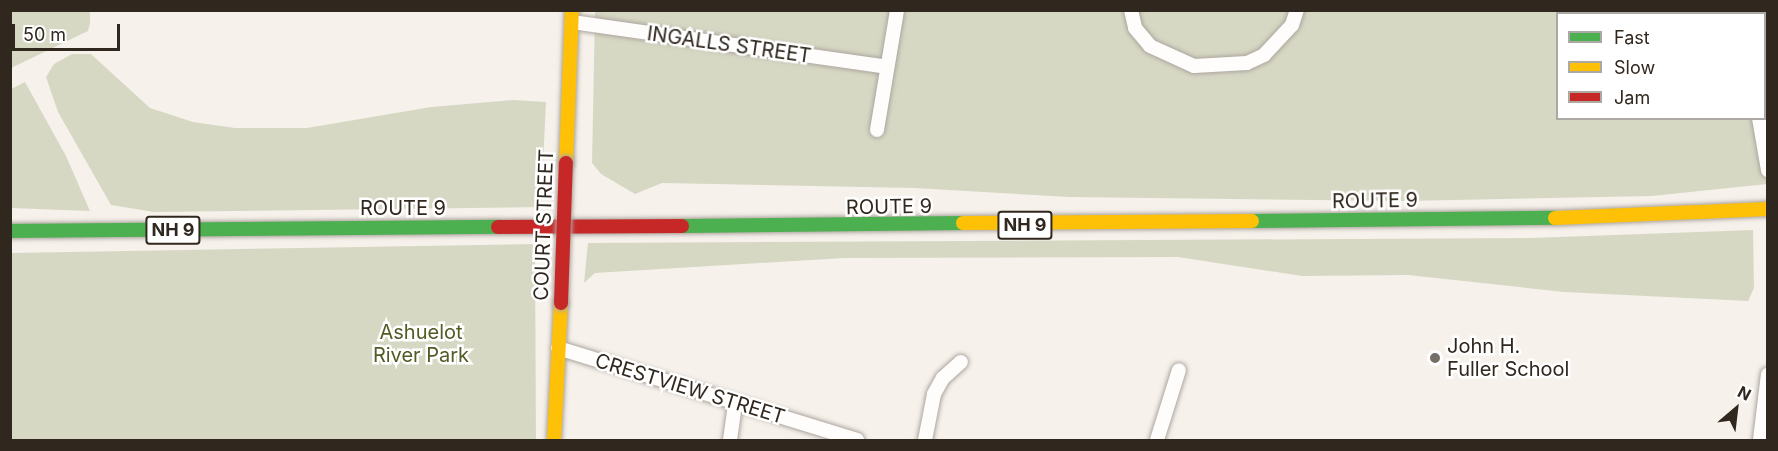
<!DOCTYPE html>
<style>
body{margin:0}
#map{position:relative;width:1778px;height:451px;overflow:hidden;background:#f6f1eb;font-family:Inter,sans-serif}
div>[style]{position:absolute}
.green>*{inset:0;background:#d7d8c4}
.roads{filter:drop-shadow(0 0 2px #ada69f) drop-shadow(0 0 2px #ada69f)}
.street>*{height:14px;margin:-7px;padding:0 7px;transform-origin:7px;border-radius:7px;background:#fefdfc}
.fast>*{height:14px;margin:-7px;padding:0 7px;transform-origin:7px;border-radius:7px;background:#4caf50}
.slow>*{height:14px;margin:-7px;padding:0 7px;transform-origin:7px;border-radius:7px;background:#ffc107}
.jam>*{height:14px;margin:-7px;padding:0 7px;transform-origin:7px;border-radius:7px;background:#c62828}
.bridges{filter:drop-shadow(0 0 2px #ada69f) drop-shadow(0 0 2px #ada69f)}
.jam-bridge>*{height:14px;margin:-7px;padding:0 7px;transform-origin:7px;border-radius:7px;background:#c62828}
.dots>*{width:16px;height:16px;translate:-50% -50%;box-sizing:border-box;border:3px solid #fff;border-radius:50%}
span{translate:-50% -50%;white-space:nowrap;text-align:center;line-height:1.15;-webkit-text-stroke:5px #fff;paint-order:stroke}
.shield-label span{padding:2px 4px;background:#fff;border:2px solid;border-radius:4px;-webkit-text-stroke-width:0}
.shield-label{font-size:18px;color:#30271e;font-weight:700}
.street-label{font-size:20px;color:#30271e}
.park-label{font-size:20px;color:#525c25}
.poi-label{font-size:20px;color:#30271e}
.left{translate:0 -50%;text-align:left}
.frame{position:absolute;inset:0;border:12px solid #30271e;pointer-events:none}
.legend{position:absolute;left:1556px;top:12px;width:210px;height:108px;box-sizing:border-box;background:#fff;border:2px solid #aca9a5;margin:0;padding:8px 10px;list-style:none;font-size:18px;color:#30271e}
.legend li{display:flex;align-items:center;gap:12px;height:30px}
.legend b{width:30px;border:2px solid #aca9a5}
.north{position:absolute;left:1706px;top:379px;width:60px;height:60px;-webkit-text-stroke:4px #fff;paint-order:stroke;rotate:28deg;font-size:16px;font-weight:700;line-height:24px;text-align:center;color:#30271e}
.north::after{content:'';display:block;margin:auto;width:21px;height:27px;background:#30271e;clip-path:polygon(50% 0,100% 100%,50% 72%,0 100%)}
.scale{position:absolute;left:12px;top:24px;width:108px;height:27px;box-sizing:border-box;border:3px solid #30271e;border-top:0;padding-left:8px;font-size:18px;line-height:21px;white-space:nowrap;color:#30271e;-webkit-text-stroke:4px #fff;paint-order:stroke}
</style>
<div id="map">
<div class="green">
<i style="clip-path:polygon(11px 10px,90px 11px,90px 23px,88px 31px,11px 68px)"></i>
<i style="clip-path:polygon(evenodd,595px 11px,1767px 11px,1767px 184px,1652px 196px,1406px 201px,1069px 197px,914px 188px,662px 183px,635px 194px,601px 174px,592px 163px,595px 11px,1558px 14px,1764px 14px,1764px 118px,1558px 118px,1558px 14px)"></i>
<i style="clip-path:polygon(72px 54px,91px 54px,150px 108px,193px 122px,235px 128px,307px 128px,431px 107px,514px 100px,546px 102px,541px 207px,154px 212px,111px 205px,58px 112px,46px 77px,54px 64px)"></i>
<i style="clip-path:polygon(25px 82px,66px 156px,90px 211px,11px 208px,11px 89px)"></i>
<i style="clip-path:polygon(1753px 230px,1754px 288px,1748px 301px,1564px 292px,1408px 275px,1302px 276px,1178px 257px,844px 258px,595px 273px,584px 283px,588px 243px,1531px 238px)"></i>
<i style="clip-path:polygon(535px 244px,536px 440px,11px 440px,11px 253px)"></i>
</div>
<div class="roads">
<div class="street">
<i style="left:1131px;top:10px;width:18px;rotate:77deg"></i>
<i style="left:1135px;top:28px;width:23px;rotate:50deg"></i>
<i style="left:1150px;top:46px;width:48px;rotate:24.4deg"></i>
<i style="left:1194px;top:66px;width:53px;rotate:-3.2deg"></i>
<i style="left:1247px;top:63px;width:19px;rotate:-25deg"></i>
<i style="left:1264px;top:55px;width:41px;rotate:-47deg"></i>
<i style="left:1292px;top:25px;width:16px;rotate:-72deg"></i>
<i style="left:1721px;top:10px;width:4px;rotate:76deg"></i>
<i style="left:572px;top:22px;width:318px;rotate:8.1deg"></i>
<i style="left:1764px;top:58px;width:4px"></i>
<i style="left:1759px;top:118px;width:53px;rotate:80.2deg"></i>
<i style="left:877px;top:130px;width:122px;rotate:-80.5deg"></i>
<i style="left:558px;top:348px;width:313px;rotate:17.1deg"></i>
<i style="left:730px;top:440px;width:37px;rotate:-82deg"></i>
<i style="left:925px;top:440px;width:47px;rotate:-78.9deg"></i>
<i style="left:934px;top:394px;width:18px;rotate:-61deg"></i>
<i style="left:943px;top:378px;width:24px;rotate:-42deg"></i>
<i style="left:1157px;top:440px;width:73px;rotate:-72.6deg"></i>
<i style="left:1760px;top:440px;width:66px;rotate:-83.1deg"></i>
</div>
<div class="fast">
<i style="left:1252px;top:221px;width:303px;rotate:-0.6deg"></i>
<i style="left:682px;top:226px;width:281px;rotate:-0.6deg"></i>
<i style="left:10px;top:231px;width:488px;rotate:-0.5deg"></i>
</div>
<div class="slow">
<i style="left:566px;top:163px;width:153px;rotate:-87.8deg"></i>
<i style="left:1555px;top:218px;width:213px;rotate:-2.4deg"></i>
<i style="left:963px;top:223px;width:289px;rotate:-0.4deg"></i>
<i style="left:554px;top:440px;width:137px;rotate:-87.1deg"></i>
</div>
<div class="jam">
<i style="left:498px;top:227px;width:184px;rotate:-0.3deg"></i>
</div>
</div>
<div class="bridges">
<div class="jam-bridge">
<i style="left:561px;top:303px;width:140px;rotate:-88deg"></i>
</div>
</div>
<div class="dots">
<i style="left:1435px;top:358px;background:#756e66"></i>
</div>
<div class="shield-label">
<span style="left:1025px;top:225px">NH 9</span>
<span style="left:173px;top:230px">NH 9</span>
</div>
<div class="street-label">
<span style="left:729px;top:45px;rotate:8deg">INGALLS STREET</span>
<span style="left:1375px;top:201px;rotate:-1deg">ROUTE 9</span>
<span style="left:889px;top:207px;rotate:-1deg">ROUTE 9</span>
<span style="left:403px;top:208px">ROUTE 9</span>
<span style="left:544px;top:225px;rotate:-88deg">COURT STREET</span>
<span style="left:690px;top:389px;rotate:17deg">CRESTVIEW STREET</span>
</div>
<div class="park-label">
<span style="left:421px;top:344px">Ashuelot<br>River Park</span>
</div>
<div class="poi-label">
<span class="left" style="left:1447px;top:358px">John H.<br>Fuller School</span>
</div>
<div class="frame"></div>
<ul class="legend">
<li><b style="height:8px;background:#4caf50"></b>Fast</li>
<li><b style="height:8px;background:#ffc107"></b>Slow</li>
<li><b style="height:8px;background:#c62828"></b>Jam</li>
</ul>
<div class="north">N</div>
<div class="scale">50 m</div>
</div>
